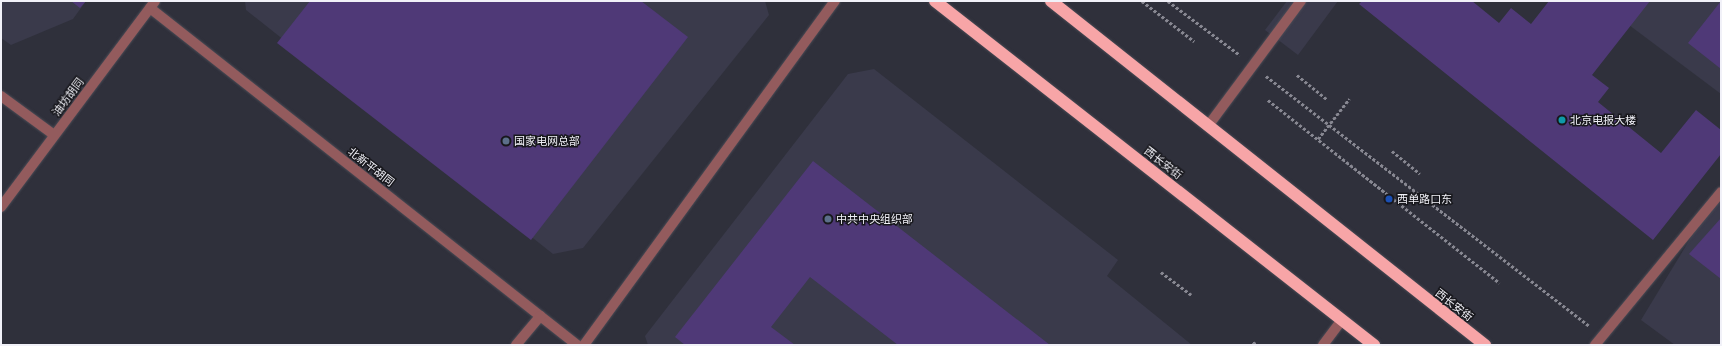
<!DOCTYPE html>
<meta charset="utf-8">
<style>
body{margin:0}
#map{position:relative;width:1722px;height:346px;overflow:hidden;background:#2f303b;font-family:Commissioner,"Noto Sans SC",sans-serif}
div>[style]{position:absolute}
.built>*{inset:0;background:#3a3a4b}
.building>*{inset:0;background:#4f3977}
.path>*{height:2.5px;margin-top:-1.25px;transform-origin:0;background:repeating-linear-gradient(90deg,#878791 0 3px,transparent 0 5px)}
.roads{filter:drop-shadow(0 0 1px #4a4b55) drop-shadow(0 0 1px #4a4b55)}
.minor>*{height:10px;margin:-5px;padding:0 5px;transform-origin:5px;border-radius:5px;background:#935b5d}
.highway>*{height:12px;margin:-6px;padding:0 6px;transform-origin:6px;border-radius:6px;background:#f7a5a7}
.dots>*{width:11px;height:11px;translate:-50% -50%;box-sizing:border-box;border:2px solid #18181d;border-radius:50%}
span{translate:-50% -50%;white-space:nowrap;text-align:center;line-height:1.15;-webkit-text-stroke:3px #18181d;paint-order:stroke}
.street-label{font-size:11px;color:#f1f1f8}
.poi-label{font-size:11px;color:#f1f1f8}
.left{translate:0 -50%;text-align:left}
.frame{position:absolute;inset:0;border:2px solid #f1f1f8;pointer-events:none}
</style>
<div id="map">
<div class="built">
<i style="clip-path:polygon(1px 1px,86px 1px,73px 19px,11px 45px,1px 38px)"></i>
<i style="clip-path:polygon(245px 1px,765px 1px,769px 15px,583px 248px,553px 254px,246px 10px)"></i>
<i style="clip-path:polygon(1287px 1px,1338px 1px,1298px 55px,1265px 30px)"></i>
<i style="clip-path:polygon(1597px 1px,1721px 1px,1721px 94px)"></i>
<i style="clip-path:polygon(874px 69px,1118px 260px,1107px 276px,1192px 345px,648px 345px,645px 336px,848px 74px)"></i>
<i style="clip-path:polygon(1721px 188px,1721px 345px,1675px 345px,1641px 320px)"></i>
</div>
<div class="building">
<i style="clip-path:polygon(71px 1px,86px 1px,80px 8px)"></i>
<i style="clip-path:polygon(310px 1px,641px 1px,688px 37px,531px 240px,277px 43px)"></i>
<i style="clip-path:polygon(1362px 1px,1472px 1px,1499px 23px,1511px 8px,1531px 24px,1549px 1px,1650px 1px,1592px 75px,1609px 88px,1598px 102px,1661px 153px,1696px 110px,1721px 130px,1721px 154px,1653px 240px,1359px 4px)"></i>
<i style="clip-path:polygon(1721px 1px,1721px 69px,1688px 43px)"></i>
<i style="clip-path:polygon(813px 161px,1050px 345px,898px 345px,810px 277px,771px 327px,795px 345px,685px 345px,675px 337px)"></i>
<i style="clip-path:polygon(1721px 218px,1721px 279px,1689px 254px)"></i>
</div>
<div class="path">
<i style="left:1142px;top:1px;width:66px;rotate:37.6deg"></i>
<i style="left:1168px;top:1px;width:90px;rotate:36.9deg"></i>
<i style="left:1297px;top:75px;width:38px;rotate:39deg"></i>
<i style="left:1266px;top:76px;width:408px;rotate:37.7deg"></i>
<i style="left:1268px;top:100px;width:295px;rotate:38.3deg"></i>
<i style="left:1318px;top:139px;width:51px;rotate:-52.2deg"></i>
<i style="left:1392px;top:151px;width:36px;rotate:39deg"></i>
<i style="left:1161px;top:272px;width:38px;rotate:37deg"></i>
<i style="left:1253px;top:342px;width:5px;rotate:37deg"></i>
</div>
<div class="roads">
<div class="minor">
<i style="left:150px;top:8px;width:544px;rotate:38.28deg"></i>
<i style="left:1px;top:96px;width:66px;rotate:36.3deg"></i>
<i style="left:1208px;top:126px;width:156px;rotate:-53.4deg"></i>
<i style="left:1px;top:207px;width:257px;rotate:-53.2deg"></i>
<i style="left:516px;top:345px;width:38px;rotate:-50deg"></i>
<i style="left:584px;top:345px;width:426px;rotate:-53.9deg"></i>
<i style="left:1323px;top:345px;width:31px;rotate:-53deg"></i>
<i style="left:1595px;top:345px;width:198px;rotate:-50.5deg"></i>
</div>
<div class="highway">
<i style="left:935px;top:1px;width:558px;rotate:38.08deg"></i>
<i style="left:1051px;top:1px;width:554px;rotate:38.4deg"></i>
</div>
</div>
<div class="dots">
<i style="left:1562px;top:120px;background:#0f9aa8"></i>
<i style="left:506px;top:141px;background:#5c6f8a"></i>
<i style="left:1389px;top:199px;background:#1a4fb4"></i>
<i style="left:828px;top:219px;background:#5c6f8a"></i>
</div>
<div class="street-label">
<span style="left:68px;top:97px;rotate:-53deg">油坊胡同</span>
<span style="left:1163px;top:163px;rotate:38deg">西长安街</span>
<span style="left:371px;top:167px;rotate:38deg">北新平胡同</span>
<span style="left:1454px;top:305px;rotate:38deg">西长安街</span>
</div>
<div class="poi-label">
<span class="left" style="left:1570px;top:120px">北京电报大楼</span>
<span class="left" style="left:514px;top:141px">国家电网总部</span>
<span class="left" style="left:1397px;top:199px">西单路口东</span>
<span class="left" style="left:836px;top:219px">中共中央组织部</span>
</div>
<div class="frame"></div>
</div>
